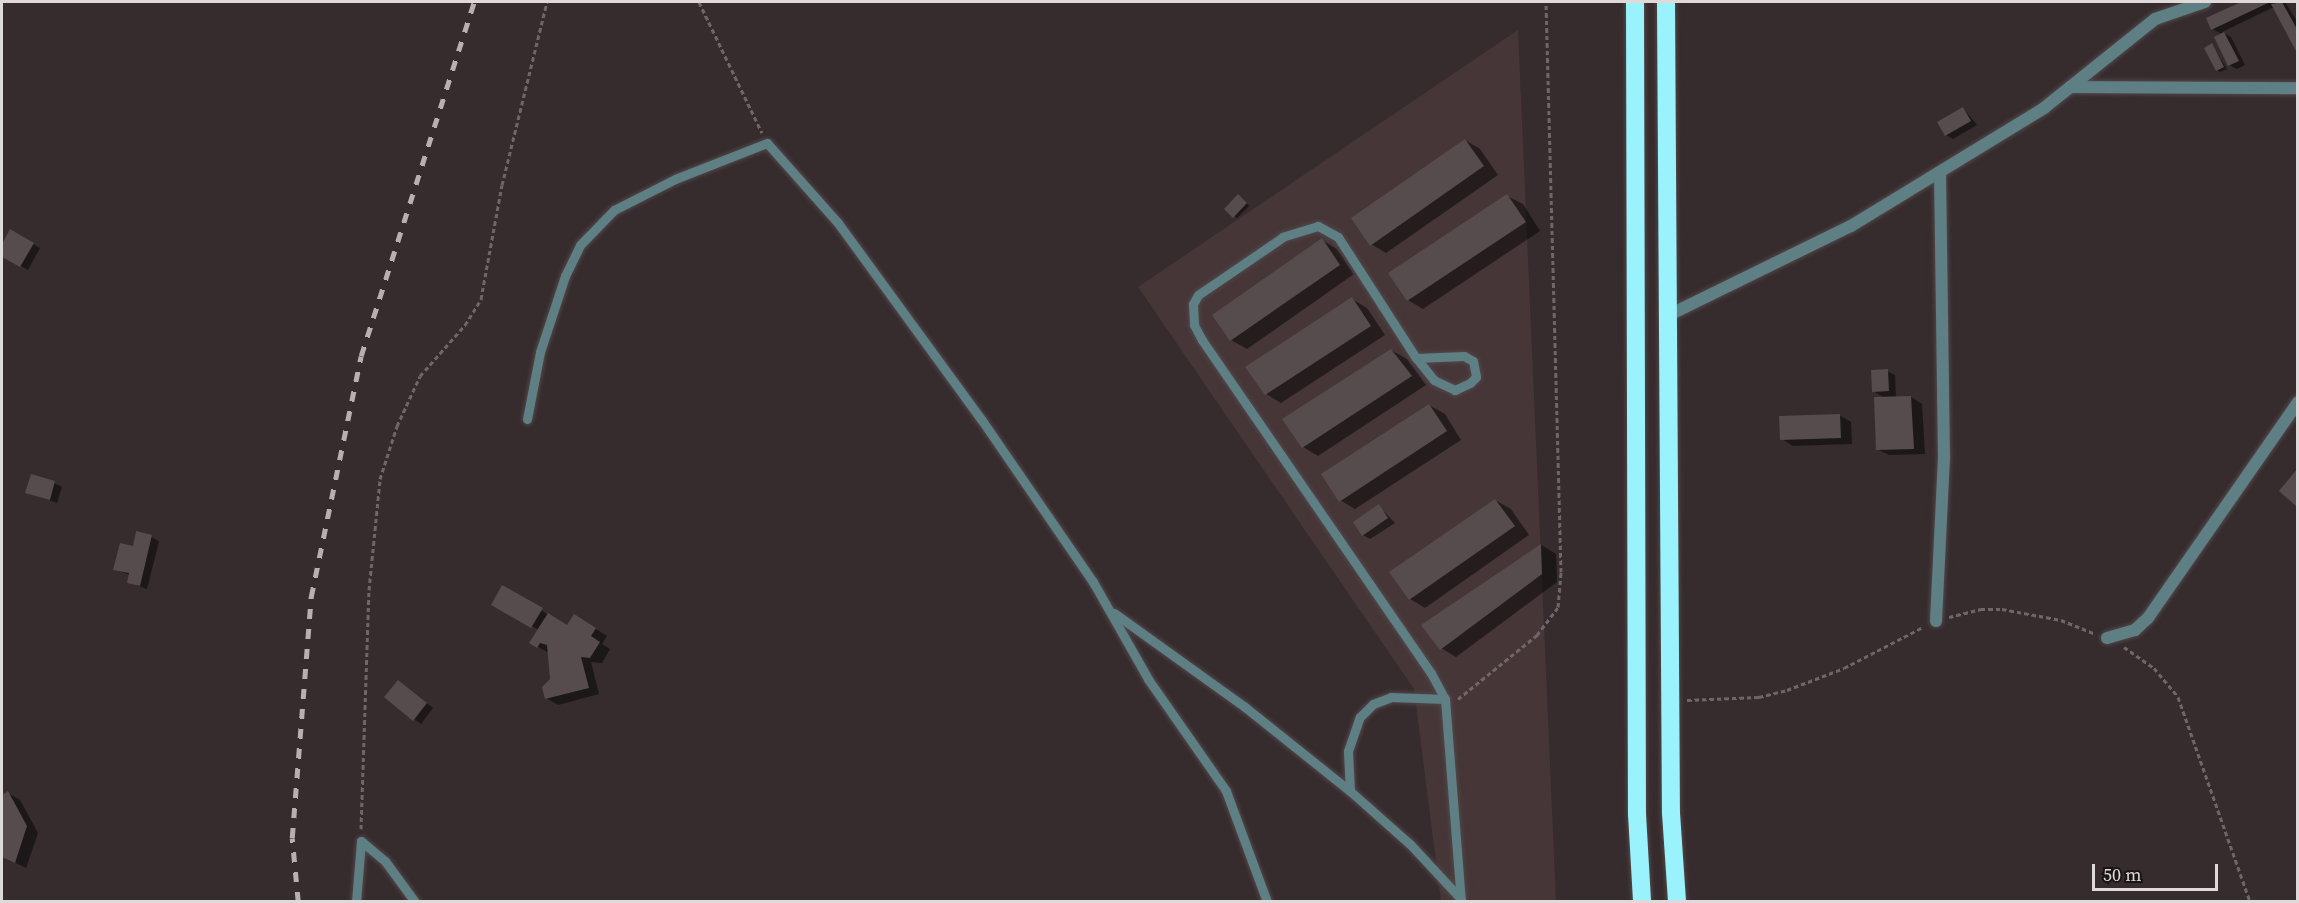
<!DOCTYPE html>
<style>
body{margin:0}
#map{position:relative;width:2299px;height:903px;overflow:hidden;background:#362b2d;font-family:"Source Serif 4",serif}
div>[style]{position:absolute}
.built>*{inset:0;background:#463638}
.shadow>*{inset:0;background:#0007}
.building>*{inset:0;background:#574c4d}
.path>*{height:3px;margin-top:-1.5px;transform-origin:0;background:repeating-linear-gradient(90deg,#6f6667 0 4.5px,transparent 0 7.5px)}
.roads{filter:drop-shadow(0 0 2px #514749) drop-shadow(0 0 2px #514749)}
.lane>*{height:9px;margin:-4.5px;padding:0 4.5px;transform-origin:4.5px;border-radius:4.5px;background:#5e8084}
.street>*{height:12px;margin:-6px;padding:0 6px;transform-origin:6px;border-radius:6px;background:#5e8084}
.highway>*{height:18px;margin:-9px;padding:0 9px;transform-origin:9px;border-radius:9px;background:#9af3fc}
.rail>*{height:4.5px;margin-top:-2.25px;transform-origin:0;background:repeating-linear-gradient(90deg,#b7afb1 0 10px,transparent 0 20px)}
span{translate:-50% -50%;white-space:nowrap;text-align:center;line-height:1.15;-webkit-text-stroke:5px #1a1516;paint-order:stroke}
.frame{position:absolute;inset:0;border:3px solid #e0d9da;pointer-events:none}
.scale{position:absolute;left:2092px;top:864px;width:126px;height:27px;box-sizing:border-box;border:3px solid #e0d9da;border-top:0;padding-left:8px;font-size:18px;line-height:21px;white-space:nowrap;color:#e0d9da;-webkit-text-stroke:4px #1a1516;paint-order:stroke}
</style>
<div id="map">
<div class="built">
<i style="clip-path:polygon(1518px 30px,1556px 901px,1441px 901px,1414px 689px,1138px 287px)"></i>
</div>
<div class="shadow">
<i style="clip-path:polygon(2244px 2px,2285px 2px,2298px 23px,2298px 52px,2274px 7px,2222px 32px,2231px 37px,2245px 65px,2237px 69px,2229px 65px,2222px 34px,2212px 29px,2208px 19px)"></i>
<i style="clip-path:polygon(2212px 45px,2227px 69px,2220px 72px,2217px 70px)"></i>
<i style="clip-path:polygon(1963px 108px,1977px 125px,1953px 139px,1946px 135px)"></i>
<i style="clip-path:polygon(1465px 140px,1480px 149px,1498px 175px,1386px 253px,1371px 244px)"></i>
<i style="clip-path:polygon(1507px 196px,1523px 204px,1540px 231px,1423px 309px,1408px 300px)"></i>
<i style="clip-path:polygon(1242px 198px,1249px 206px,1237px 218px,1234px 216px)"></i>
<i style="clip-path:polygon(11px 231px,40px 248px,28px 270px,2px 255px)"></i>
<i style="clip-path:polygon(1322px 240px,1337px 249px,1354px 274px,1247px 349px,1231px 340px)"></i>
<i style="clip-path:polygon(1352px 299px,1367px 308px,1385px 335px,1281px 403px,1266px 394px)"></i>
<i style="clip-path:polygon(1391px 350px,1407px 359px,1426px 385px,1318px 456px,1303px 447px)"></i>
<i style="clip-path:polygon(1887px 371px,1895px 375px,1896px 398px,1911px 397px,1922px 404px,1925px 454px,1889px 455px,1877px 449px,1885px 398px,1873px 391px)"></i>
<i style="clip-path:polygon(1429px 405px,1445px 414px,1461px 440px,1355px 509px,1340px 500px)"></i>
<i style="clip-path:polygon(1839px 415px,1851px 422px,1852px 444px,1793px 446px,1782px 439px)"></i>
<i style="clip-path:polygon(54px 483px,62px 487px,57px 503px,27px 492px)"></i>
<i style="clip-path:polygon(1495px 500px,1511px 509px,1529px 535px,1425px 608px,1410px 599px)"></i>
<i style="clip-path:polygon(1379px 506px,1395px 523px,1370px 539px,1363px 535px)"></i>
<i style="clip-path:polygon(151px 537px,159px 541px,147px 589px,128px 582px,130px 575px,115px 569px,134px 548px)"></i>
<i style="clip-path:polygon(1541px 545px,1556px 554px,1557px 582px,1456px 657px,1441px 648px)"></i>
<i style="clip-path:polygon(503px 587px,568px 627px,575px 616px,607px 636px,602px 644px,610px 649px,602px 663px,591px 662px,599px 694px,558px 705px,546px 698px,552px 680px,549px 653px,531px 643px,539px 630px,493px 604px)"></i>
<i style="clip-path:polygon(405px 686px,433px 708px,421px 724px,414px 719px)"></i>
<i style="clip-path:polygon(8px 793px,20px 800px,38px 833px,26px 868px,2px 856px,2px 797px)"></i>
</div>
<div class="building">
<i style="clip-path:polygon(2241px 2px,2270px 2px,2211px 30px,2206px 18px)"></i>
<i style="clip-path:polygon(2282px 2px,2298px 31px,2298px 55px,2271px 4px)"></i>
<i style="clip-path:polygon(2224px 32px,2239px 61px,2228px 66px,2214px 37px)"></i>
<i style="clip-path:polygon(2212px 43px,2224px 67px,2216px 71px,2204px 48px)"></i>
<i style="clip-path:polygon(1963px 107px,1971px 121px,1945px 136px,1937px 122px)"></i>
<i style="clip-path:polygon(1465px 139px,1484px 166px,1370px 246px,1351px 218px)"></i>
<i style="clip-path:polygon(1238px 194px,1247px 203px,1233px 218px,1224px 209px)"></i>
<i style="clip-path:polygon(1507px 194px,1526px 222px,1407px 301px,1388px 273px)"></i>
<i style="clip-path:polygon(10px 229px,34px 243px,20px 267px,2px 257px,2px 244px)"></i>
<i style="clip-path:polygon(1322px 238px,1340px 265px,1230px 341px,1212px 315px)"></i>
<i style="clip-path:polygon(1352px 297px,1371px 326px,1265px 395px,1245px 367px)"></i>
<i style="clip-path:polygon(1391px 349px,1412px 376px,1302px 448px,1282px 419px)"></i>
<i style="clip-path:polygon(1888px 369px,1889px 391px,1872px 392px,1871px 370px)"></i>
<i style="clip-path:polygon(1911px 396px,1914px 449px,1876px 450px,1874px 397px)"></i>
<i style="clip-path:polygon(1429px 404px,1447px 431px,1339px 502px,1321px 474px)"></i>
<i style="clip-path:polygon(1840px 414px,1841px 438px,1780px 440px,1779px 416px)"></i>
<i style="clip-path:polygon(2298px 468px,2298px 504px,2296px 506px,2279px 491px)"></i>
<i style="clip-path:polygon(31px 474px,55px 481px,50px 500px,25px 493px)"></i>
<i style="clip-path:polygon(1495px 499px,1515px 526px,1409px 600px,1389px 572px)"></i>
<i style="clip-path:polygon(1379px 504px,1388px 518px,1362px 536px,1353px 522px)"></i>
<i style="clip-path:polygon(136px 531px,152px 535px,140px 586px,127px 583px,129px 573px,113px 570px,120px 543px,133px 546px)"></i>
<i style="clip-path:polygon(1541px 544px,1542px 574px,1440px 650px,1421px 625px)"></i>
<i style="clip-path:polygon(502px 585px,543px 608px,531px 628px,491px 605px)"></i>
<i style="clip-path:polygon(548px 613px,567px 625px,574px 614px,596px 628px,591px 636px,600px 642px,590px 658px,581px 657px,589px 688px,545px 699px,542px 687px,550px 679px,547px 645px,540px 643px,537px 648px,529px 643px)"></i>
<i style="clip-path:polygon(398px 680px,427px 703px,413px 721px,384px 697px)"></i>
<i style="clip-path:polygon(8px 791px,27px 826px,15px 863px,2px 857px,2px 795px)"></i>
</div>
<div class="path">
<i style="left:699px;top:2px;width:145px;rotate:64.3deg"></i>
<i style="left:1949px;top:617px;width:33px;rotate:-14deg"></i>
<i style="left:1981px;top:609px;width:21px"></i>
<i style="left:2002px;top:609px;width:60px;rotate:10.6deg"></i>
<i style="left:2061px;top:620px;width:35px;rotate:22deg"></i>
<i style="left:2124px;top:647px;width:37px;rotate:35deg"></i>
<i style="left:2154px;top:668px;width:38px;rotate:50deg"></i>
<i style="left:2178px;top:697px;width:217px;rotate:70.6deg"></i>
<i style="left:1458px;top:699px;width:102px;rotate:-39deg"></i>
<i style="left:1537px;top:635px;width:35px;rotate:-53deg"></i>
<i style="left:1558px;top:607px;width:35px;rotate:-85deg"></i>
<i style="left:1561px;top:572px;width:570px;rotate:-91.51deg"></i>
<i style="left:1687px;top:700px;width:72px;rotate:-2.4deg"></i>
<i style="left:1759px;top:697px;width:29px;rotate:-14deg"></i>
<i style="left:1787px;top:690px;width:61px;rotate:-21.1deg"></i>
<i style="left:1844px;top:668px;width:89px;rotate:-27.4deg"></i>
<i style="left:361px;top:829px;width:239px;rotate:-88.1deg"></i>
<i style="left:369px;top:590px;width:112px;rotate:-84.3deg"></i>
<i style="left:380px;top:479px;width:56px;rotate:-72.2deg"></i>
<i style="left:397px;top:426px;width:55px;rotate:-65.3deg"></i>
<i style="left:420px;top:376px;width:68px;rotate:-48.6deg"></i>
<i style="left:465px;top:325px;width:31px;rotate:-58deg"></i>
<i style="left:481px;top:299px;width:116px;rotate:-79.6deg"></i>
<i style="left:502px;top:185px;width:188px;rotate:-76.2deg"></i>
</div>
<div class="roads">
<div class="lane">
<i style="left:1416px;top:358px;width:48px;rotate:-2.4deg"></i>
<i style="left:1464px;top:356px;width:10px;rotate:29deg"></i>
<i style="left:1473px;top:361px;width:16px;rotate:79deg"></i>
<i style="left:1476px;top:377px;width:8px;rotate:135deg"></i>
<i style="left:1470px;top:383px;width:17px;rotate:155deg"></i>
<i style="left:1455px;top:390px;width:23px;rotate:-155deg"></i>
<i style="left:1434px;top:380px;width:28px;rotate:-129deg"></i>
<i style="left:1416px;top:358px;width:144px;rotate:-122.8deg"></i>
<i style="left:1338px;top:237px;width:23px;rotate:-151deg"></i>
<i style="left:1318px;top:226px;width:37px;rotate:163deg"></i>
<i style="left:1283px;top:237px;width:103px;rotate:145.7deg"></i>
<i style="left:1198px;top:295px;width:10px;rotate:119deg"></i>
<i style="left:1193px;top:304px;width:21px;rotate:87deg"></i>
<i style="left:1194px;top:325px;width:17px;rotate:62deg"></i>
<i style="left:1202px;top:340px;width:404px;rotate:55.5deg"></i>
<i style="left:1431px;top:673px;width:30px;rotate:62deg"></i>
<i style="left:1445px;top:699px;width:204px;rotate:85.5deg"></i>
<i style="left:527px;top:419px;width:68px;rotate:-79deg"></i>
<i style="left:540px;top:352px;width:80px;rotate:-71.8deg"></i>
<i style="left:565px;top:276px;width:34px;rotate:-64deg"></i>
<i style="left:580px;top:245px;width:49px;rotate:-45.8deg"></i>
<i style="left:614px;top:210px;width:68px;rotate:-26.9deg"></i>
<i style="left:675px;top:179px;width:99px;rotate:-21.4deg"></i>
<i style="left:767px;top:143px;width:107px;rotate:48.4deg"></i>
<i style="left:838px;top:223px;width:243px;rotate:53.9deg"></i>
<i style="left:981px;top:419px;width:198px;rotate:55.5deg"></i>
<i style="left:1093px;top:582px;width:112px;rotate:60.4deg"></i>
<i style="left:1148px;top:679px;width:136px;rotate:55.1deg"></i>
<i style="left:1226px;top:791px;width:118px;rotate:69.7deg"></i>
<i style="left:1114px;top:613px;width:161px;rotate:35.7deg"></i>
<i style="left:1245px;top:707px;width:134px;rotate:38.7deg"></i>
<i style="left:1350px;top:791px;width:80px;rotate:41.5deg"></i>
<i style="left:1410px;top:844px;width:75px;rotate:47.2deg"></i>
<i style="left:1350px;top:791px;width:40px;rotate:-92.9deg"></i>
<i style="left:1348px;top:751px;width:36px;rotate:-71deg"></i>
<i style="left:1360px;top:717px;width:18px;rotate:-45deg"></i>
<i style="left:1373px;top:704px;width:19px;rotate:-21deg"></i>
<i style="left:1391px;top:697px;width:54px;rotate:2.1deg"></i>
<i style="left:356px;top:902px;width:61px;rotate:-85.3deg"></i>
<i style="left:361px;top:841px;width:31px;rotate:40deg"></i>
<i style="left:385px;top:861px;width:51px;rotate:53.8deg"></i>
</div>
<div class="street">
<i style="left:2070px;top:87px;width:228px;rotate:0.3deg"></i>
<i style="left:1667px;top:316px;width:205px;rotate:-26.1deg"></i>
<i style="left:1851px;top:226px;width:226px;rotate:-31.4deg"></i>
<i style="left:2044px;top:108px;width:142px;rotate:-38.7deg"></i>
<i style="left:2155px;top:19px;width:53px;rotate:-18.8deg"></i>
<i style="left:1936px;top:621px;width:163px;rotate:-87.2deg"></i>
<i style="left:1944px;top:458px;width:285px;rotate:-90.8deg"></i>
<i style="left:2107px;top:638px;width:29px;rotate:-16deg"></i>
<i style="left:2135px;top:630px;width:18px;rotate:-43deg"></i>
<i style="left:2148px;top:618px;width:263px;rotate:-55.2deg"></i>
</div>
<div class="highway">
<i style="left:1635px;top:2px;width:812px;rotate:89.86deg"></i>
<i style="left:1637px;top:814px;width:88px;rotate:86.7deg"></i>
<i style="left:1666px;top:2px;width:811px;rotate:89.65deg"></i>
<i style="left:1671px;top:813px;width:89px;rotate:86.1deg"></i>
</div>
</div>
<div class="rail">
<i style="left:298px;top:902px;width:64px;rotate:-95.4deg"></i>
<i style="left:292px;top:838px;width:242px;rotate:-85.5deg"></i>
<i style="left:311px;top:597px;width:246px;rotate:-78.3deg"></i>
<i style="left:361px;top:356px;width:372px;rotate:-72.3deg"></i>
</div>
<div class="frame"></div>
<div class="scale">50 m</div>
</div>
